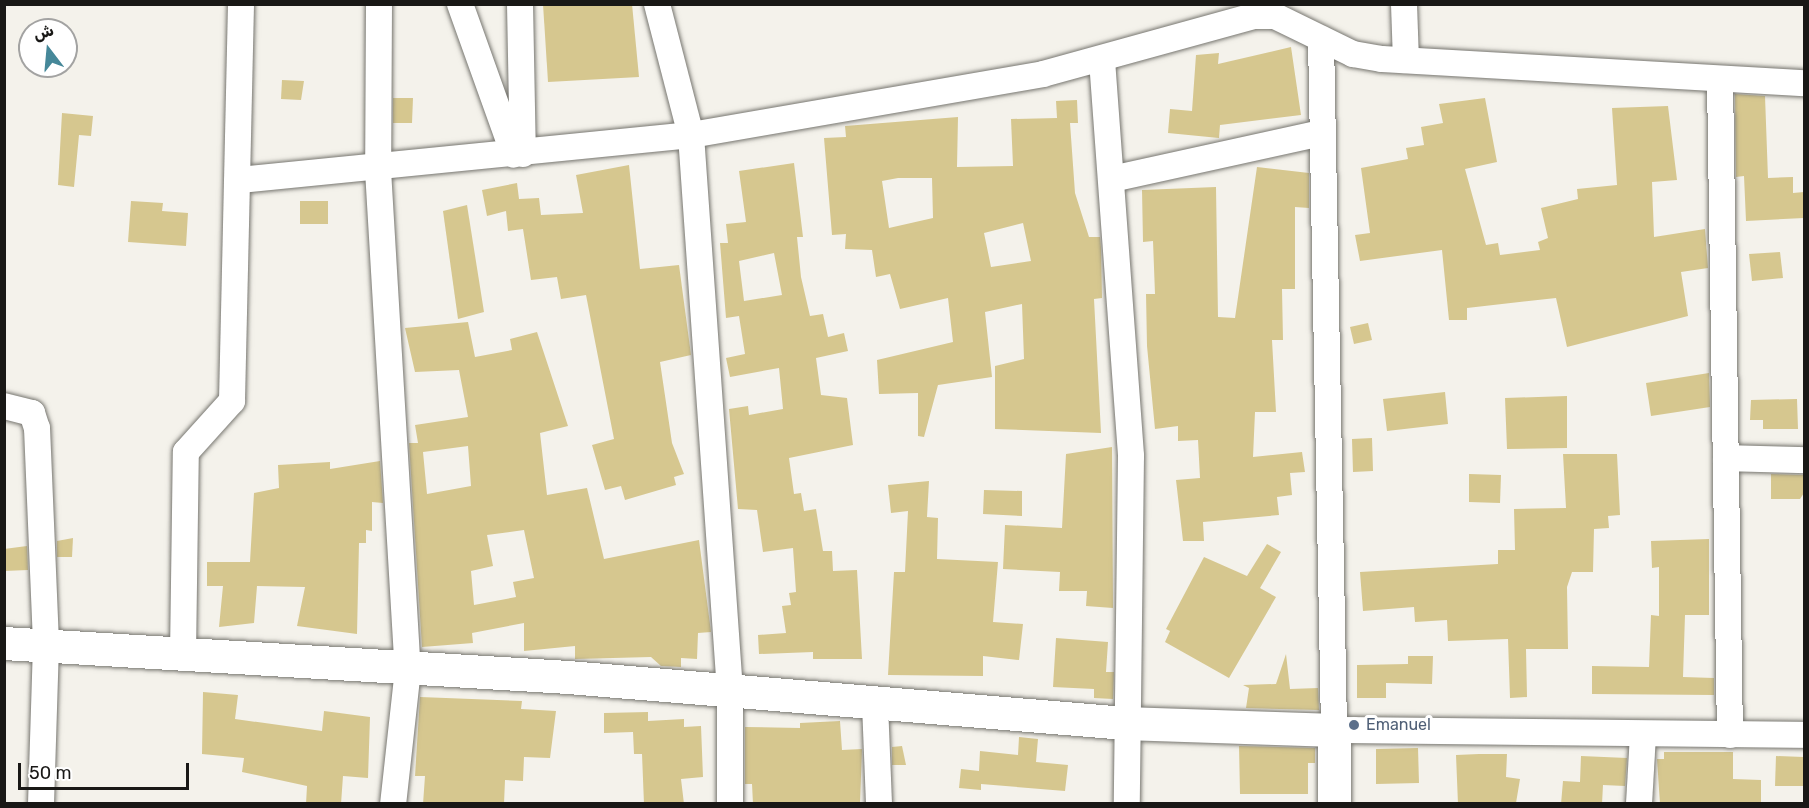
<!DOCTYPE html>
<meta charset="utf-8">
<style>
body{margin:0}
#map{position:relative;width:1809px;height:808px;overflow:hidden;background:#f4f2eb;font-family:Rubik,Cairo,sans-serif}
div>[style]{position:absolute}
.building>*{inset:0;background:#d6c78f}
.roads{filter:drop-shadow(0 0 2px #777670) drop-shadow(0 0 2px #777670)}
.minor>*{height:26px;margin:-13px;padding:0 13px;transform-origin:13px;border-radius:13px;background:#fff}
.tertiary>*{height:33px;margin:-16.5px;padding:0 16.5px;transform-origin:16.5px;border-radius:16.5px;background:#fff}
.dots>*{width:16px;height:16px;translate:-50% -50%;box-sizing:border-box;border:3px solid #fff;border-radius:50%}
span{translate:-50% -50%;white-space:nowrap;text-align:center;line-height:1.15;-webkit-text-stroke:6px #fff;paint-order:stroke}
.service-label{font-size:16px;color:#4e5e75}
.left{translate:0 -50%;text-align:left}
.frame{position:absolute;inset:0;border:6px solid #191816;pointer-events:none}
.north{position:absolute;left:18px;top:18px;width:60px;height:60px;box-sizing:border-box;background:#fff;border:2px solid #a3a3a2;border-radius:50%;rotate:344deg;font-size:16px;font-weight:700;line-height:24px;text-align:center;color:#191816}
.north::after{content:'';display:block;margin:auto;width:21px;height:27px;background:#468899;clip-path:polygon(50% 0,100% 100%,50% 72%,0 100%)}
.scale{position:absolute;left:18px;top:763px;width:171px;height:27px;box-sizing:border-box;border:3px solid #191816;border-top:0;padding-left:8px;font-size:18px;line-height:21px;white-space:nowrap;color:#191816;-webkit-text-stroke:4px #fff;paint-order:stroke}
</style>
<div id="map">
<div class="building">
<i style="clip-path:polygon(543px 4px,632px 4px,639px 77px,548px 82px)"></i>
<i style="clip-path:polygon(1291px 47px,1301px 115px,1220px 125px,1219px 138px,1168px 133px,1170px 109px,1192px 111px,1196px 55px,1219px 53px,1218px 64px)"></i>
<i style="clip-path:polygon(282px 80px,304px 81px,301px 100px,281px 99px)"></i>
<i style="clip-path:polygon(1735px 94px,1765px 96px,1768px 178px,1793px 177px,1793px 193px,1804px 192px,1804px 218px,1746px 221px,1744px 176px,1736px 177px)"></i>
<i style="clip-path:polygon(393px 98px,413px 98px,412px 123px,393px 123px)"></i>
<i style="clip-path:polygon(1485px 98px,1497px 162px,1465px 169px,1486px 245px,1498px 243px,1500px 255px,1540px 250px,1538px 242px,1548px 238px,1541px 208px,1578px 199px,1577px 189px,1617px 185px,1612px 108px,1668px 106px,1677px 180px,1652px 182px,1654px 237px,1705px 229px,1708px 268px,1681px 272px,1688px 316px,1567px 347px,1556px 298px,1467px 308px,1467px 320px,1449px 320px,1442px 250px,1360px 261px,1355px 235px,1370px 233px,1361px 168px,1408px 159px,1406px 148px,1424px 145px,1421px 127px,1443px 123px,1439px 104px)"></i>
<i style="clip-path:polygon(evenodd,1077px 100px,1078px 123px,1070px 123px,1075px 193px,1089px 237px,1100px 237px,1101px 248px,1102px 298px,1094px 299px,1101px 433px,995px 429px,995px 366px,1024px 359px,1022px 304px,985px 312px,992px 377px,938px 385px,924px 437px,918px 436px,918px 393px,879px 394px,877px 360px,953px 342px,948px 298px,900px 309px,890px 274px,876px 277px,872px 250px,845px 249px,846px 234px,832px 235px,824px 138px,846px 137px,845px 126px,958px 117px,957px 167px,1013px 166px,1011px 119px,1057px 118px,1056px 101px,1077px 100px,898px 178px,932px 178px,933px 218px,889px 228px,882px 181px,898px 178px,1077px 100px,1023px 223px,1031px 261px,991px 267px,984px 233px,1023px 223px)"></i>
<i style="clip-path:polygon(62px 113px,93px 116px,91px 136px,79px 135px,74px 187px,58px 185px)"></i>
<i style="clip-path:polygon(evenodd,794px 163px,803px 237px,797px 237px,801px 277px,810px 316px,823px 314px,828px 337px,844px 333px,848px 351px,816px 358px,821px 395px,847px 398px,853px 445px,789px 458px,794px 494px,801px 493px,804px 511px,816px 509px,823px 551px,832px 551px,833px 571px,857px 570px,862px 659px,813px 659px,813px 652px,759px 654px,758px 635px,786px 633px,782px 606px,791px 605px,789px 593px,796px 592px,793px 548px,763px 552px,757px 510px,738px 509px,729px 409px,748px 406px,749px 415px,783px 409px,779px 368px,730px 377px,726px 358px,745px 354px,739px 316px,726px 318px,720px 243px,728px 243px,726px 224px,746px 222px,739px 171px,794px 163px,774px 253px,782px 295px,744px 301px,739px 261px,774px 253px)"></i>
<i style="clip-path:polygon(629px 165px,640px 269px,679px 265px,691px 355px,660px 362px,672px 443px,684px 474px,674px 477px,676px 485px,625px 500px,621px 486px,605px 490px,592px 445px,614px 439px,586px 295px,561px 299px,557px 277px,531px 280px,523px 229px,508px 231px,506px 211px,487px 216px,482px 190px,517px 183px,519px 199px,539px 198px,541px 215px,583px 213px,576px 175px)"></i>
<i style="clip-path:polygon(1257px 167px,1309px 173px,1309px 208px,1295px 207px,1295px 289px,1282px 289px,1283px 340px,1272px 340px,1276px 412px,1255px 412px,1253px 457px,1302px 452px,1305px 472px,1290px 473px,1292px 495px,1277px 497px,1279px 515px,1203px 522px,1204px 541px,1183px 541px,1176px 480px,1200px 478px,1198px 440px,1178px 441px,1178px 426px,1155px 429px,1147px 346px,1146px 294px,1155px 294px,1153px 241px,1143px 242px,1142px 190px,1216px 187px,1218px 317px,1235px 318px)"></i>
<i style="clip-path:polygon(131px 201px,163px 203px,162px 211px,188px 213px,186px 246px,128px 242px)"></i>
<i style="clip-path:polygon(300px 201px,328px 201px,328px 224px,300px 224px)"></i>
<i style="clip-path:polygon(467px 205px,484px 312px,458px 319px,443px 211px)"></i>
<i style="clip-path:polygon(1780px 252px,1783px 278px,1752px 281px,1749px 254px)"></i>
<i style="clip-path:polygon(evenodd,468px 322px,475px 357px,512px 350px,510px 339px,537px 332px,568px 426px,540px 433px,547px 495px,587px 488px,604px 559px,699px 540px,711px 632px,698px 633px,697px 659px,681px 658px,681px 667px,661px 666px,651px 657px,575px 659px,575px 646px,524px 651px,524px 623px,472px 633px,473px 643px,422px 647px,409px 443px,418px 443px,415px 425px,468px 417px,459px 370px,415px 372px,405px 328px,468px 322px,468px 446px,471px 486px,427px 494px,423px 452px,468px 446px,468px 322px,524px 530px,534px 578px,513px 582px,516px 597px,474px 605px,471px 571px,493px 566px,487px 535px,524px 530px)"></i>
<i style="clip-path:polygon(1368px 323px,1372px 340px,1354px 344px,1350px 327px)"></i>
<i style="clip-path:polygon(1709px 373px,1710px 407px,1651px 416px,1646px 383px)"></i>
<i style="clip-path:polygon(1445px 392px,1448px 424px,1387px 431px,1383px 399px)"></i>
<i style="clip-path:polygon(1567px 396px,1567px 448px,1507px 449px,1505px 398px)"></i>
<i style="clip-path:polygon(1797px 399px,1798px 429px,1763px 429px,1763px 420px,1750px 420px,1751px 400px)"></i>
<i style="clip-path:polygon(1372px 438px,1373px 471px,1353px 472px,1352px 439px)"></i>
<i style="clip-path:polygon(1112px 447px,1113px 608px,1086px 606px,1087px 591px,1059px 591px,1060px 572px,1003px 569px,1005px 525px,1062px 528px,1066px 454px)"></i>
<i style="clip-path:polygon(1563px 454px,1617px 454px,1620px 515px,1608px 516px,1609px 528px,1594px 529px,1593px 572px,1572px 572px,1567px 587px,1568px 649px,1526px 649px,1527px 697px,1510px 698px,1508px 639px,1448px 641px,1447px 620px,1415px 622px,1414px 607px,1363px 611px,1360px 572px,1498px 564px,1498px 550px,1515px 550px,1514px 509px,1566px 508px)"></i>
<i style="clip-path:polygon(380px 461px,383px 503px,372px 502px,372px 531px,366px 530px,366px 543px,359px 543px,357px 634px,297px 626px,305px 587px,257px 586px,254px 623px,219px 627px,223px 586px,207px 586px,207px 562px,250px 562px,254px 493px,279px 488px,278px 465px,330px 462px,330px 469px)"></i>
<i style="clip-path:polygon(1469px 474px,1501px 475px,1500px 503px,1469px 502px)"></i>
<i style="clip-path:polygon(1771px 474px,1804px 475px,1804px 493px,1800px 499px,1771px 499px)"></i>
<i style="clip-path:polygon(929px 481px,927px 517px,938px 518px,937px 559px,998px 562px,993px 622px,1023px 624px,1019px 660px,983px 656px,983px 676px,888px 675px,894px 572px,905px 572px,908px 511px,891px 513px,888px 485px)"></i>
<i style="clip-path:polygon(984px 490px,1022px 491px,1022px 516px,983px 514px)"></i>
<i style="clip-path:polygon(73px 538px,72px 557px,57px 557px,57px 541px)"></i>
<i style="clip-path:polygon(1709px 539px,1709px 615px,1685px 615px,1683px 677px,1714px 678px,1714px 695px,1592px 694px,1592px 666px,1649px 667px,1651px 615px,1659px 616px,1659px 567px,1652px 568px,1651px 541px)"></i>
<i style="clip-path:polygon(1267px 544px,1281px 552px,1260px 588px,1276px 597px,1229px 678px,1165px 642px,1170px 631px,1166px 629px,1204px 557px,1247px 576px)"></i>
<i style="clip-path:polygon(27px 546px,28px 570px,4px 571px,4px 549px)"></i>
<i style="clip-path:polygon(1056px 638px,1108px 642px,1106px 672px,1114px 672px,1113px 699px,1094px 698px,1094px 689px,1053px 687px)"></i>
<i style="clip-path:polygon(1286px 654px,1290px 689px,1318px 688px,1319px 710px,1246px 708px,1249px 688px,1243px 685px,1276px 684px)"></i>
<i style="clip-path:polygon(1408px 656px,1433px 656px,1432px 684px,1386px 683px,1386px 698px,1357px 698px,1357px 665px,1408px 664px)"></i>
<i style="clip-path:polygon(203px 692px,238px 695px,235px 719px,322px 731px,324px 711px,370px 717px,368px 778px,343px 776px,341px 804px,306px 804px,307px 786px,242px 772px,244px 758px,202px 754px)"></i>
<i style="clip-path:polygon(420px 697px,522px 701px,521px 709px,556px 711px,550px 758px,524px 757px,523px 781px,505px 780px,504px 804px,423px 804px,425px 776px,415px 776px)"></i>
<i style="clip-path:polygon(648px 712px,648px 721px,684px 719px,684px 727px,701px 726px,703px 777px,681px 779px,684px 804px,644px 804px,642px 754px,634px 754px,633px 732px,604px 733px,604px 713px)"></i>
<i style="clip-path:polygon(840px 721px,842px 750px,862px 749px,860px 804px,753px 804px,752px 784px,745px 784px,745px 727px,800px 728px,800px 723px)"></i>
<i style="clip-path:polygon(1019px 737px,1038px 739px,1036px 762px,1068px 765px,1065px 791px,981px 784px,981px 790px,959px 788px,961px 769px,979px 771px,980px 751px,1018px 755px)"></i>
<i style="clip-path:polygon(902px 746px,906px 765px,892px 765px,892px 747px)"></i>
<i style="clip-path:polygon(1239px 746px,1315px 748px,1315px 763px,1308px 763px,1308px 794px,1240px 794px)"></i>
<i style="clip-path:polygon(1418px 748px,1419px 783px,1376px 784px,1376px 749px)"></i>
<i style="clip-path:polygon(1664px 752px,1733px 752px,1733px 779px,1761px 780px,1761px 804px,1660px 804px,1657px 759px,1664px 759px)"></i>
<i style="clip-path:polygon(1479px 754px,1507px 754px,1506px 777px,1520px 779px,1516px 803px,1458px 804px,1456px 755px)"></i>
<i style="clip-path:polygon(1581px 756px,1627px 758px,1625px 786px,1603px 785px,1602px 804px,1561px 804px,1563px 781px,1580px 782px)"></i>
<i style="clip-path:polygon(1776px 756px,1804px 757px,1804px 786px,1775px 786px)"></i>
</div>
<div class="roads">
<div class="minor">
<i style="left:379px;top:4px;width:166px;rotate:90.3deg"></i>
<i style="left:378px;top:170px;width:500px;rotate:86.6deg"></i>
<i style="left:408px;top:669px;width:136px;rotate:96.3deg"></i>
<i style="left:460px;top:4px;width:160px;rotate:70.3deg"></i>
<i style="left:520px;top:4px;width:150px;rotate:88.9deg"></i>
<i style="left:657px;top:4px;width:135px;rotate:75.5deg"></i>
<i style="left:691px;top:135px;width:557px;rotate:85.99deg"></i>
<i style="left:730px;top:691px;width:113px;rotate:90deg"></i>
<i style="left:1404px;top:4px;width:56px;rotate:88deg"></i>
<i style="left:1321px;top:39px;width:691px;rotate:88.92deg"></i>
<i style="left:1334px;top:730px;width:470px;rotate:0.6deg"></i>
<i style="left:1102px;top:60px;width:397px;rotate:85.8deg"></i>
<i style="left:1131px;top:456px;width:348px;rotate:90.7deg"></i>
<i style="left:1720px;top:79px;width:656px;rotate:89.13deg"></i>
<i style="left:1112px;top:179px;width:214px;rotate:-12.4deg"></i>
<i style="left:240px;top:180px;width:453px;rotate:-5.7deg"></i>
<i style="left:691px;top:135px;width:357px;rotate:-9.8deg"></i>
<i style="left:1043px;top:74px;width:218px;rotate:-15.4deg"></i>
<i style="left:1253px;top:16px;width:22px"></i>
<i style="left:1275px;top:16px;width:87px;rotate:26deg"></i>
<i style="left:1353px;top:54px;width:29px;rotate:10deg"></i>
<i style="left:1382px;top:59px;width:423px;rotate:3.3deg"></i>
<i style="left:4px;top:406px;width:29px;rotate:14deg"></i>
<i style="left:32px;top:413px;width:16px;rotate:72deg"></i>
<i style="left:37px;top:428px;width:217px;rotate:87.6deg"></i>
<i style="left:46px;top:645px;width:159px;rotate:91.8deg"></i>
<i style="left:1726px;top:458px;width:78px;rotate:1.5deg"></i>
<i style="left:183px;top:655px;width:203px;rotate:-89.2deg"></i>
<i style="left:186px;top:452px;width:69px;rotate:-48deg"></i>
<i style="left:232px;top:401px;width:397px;rotate:-88.7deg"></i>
<i style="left:875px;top:704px;width:100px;rotate:87.7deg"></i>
<i style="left:1639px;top:804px;width:70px;rotate:-86.7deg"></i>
</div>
<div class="tertiary">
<i style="left:4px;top:643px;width:565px;rotate:3.45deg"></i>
<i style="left:568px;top:677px;width:559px;rotate:4.72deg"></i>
<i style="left:1125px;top:723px;width:209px;rotate:1.9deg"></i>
<i style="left:1334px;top:730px;width:74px;rotate:90deg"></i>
</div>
</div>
<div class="dots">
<i style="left:1354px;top:725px;background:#5c6f8a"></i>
</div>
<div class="service-label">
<span class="left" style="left:1366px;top:725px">Emanuel</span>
</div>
<div class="frame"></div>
<div class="north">ش</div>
<div class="scale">50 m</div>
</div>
